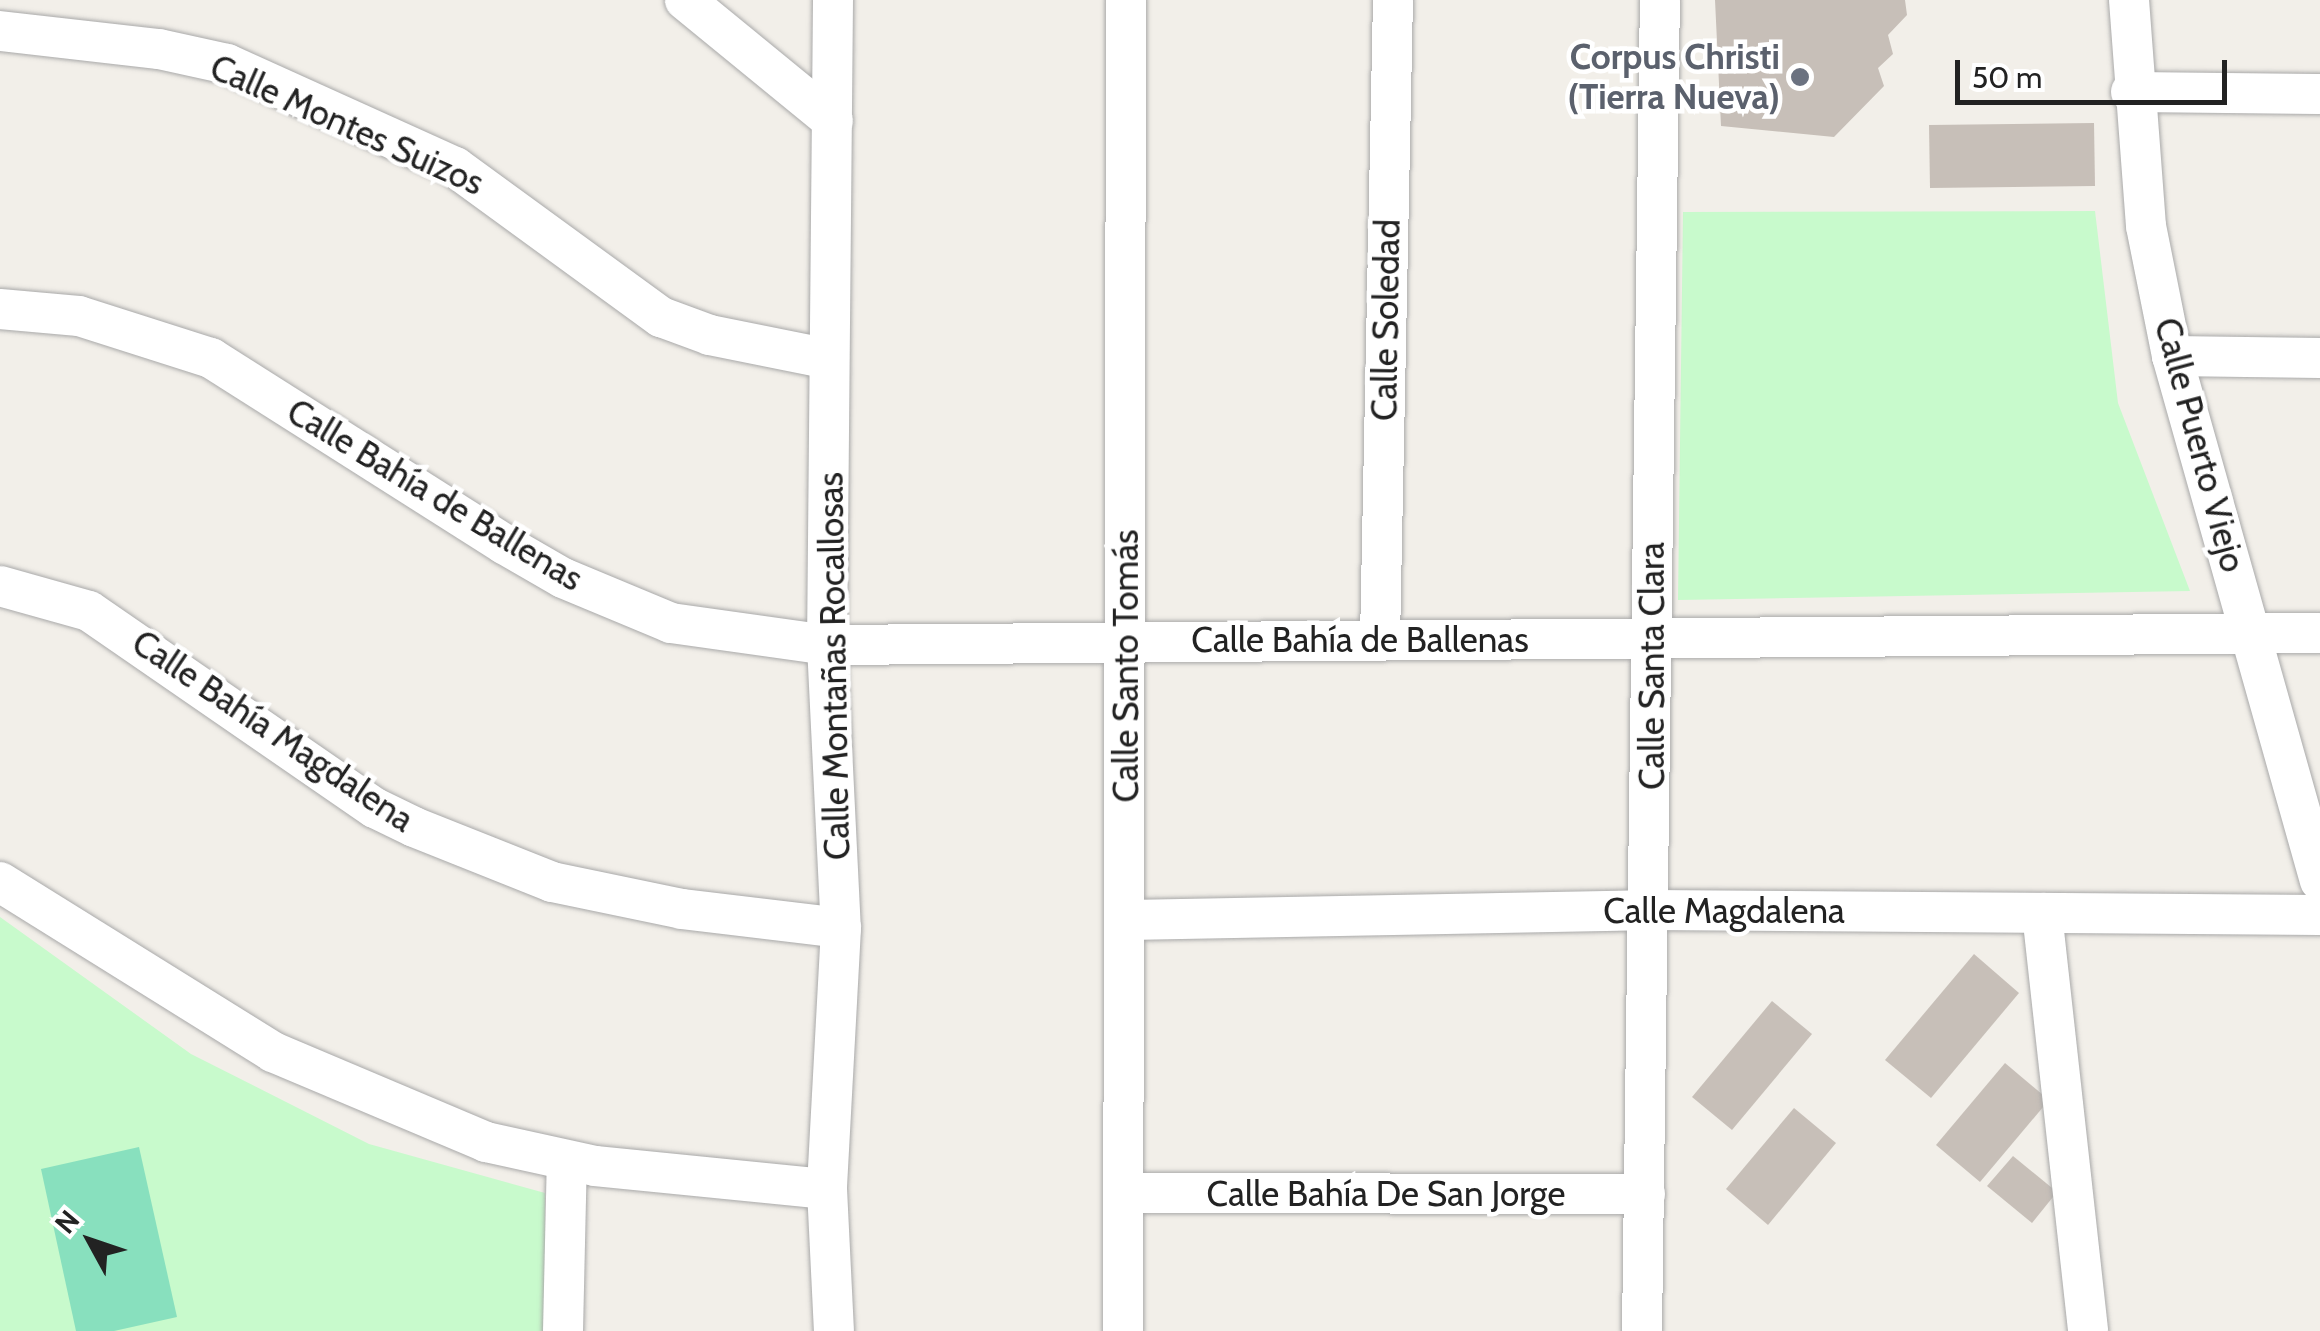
<!DOCTYPE html>
<meta charset="utf-8">
<style>
body{margin:0}
#map{position:relative;width:2320px;height:1331px;overflow:hidden;background:#f2efe9;font-family:Cabin,sans-serif}
div>[style]{position:absolute}
.park>*{inset:0;background:#c8facc}
.pitch>*{inset:0;background:#88e0be}
.building>*{inset:0;background:#c7bfb8}
.roads{filter:drop-shadow(0 0 2px #a9a9a9) drop-shadow(0 0 2px #a9a9a9)}
.minor>*{height:40px;margin:-20px;padding:0 20px;transform-origin:20px;border-radius:20px;background:#fff}
.dots>*{width:28px;height:28px;translate:-50% -50%;box-sizing:border-box;border:5px solid #fff;border-radius:50%}
span{translate:-50% -50%;white-space:nowrap;text-align:center;line-height:1.15;-webkit-text-stroke:9px #fff;paint-order:stroke}
.worship-label{font-size:35px;color:#5b616d;font-weight:700}
.right{translate:-100% -50%;text-align:right}
.street-label{font-size:35px;color:#222}
.north{position:absolute;left:40px;top:1191px;width:100px;height:100px;-webkit-text-stroke:8px #fff;paint-order:stroke;rotate:310deg;font-size:28px;font-weight:700;line-height:40px;text-align:center;color:#222}
.north::after{content:'';display:block;margin:auto;width:35px;height:45px;background:#222;clip-path:polygon(50% 0,100% 100%,50% 72%,0 100%)}
.scale{position:absolute;left:1955px;top:60px;width:272px;height:45px;box-sizing:border-box;border:5px solid #222;border-top:0;padding-left:12px;font-size:30px;line-height:35px;white-space:nowrap;color:#222;-webkit-text-stroke:8px #fff;paint-order:stroke}
</style>
<div id="map">
<div class="park">
<i style="clip-path:polygon(2095px 211px,2118px 403px,2190px 591px,1678px 600px,1683px 212px)"></i>
<i style="clip-path:polygon(0 917px,191px 1054px,369px 1144px,545px 1193px,545px 1331px,0 1331px)"></i>
</div>
<div class="pitch">
<i style="clip-path:polygon(139px 1147px,177px 1317px,114px 1331px,76px 1331px,41px 1169px)"></i>
</div>
<div class="building">
<i style="clip-path:polygon(1715px 0,1905px 0,1907px 15px,1888px 35px,1893px 54px,1878px 68px,1884px 86px,1834px 137px,1721px 126px)"></i>
<i style="clip-path:polygon(2094px 123px,2095px 186px,1930px 188px,1929px 125px)"></i>
<i style="clip-path:polygon(1974px 954px,2019px 993px,1931px 1098px,1885px 1060px)"></i>
<i style="clip-path:polygon(1772px 1001px,1812px 1034px,1732px 1130px,1692px 1097px)"></i>
<i style="clip-path:polygon(2005px 1063px,2049px 1100px,1980px 1182px,1936px 1145px)"></i>
<i style="clip-path:polygon(1794px 1108px,1836px 1143px,1768px 1225px,1726px 1189px)"></i>
<i style="clip-path:polygon(2013px 1156px,2057px 1192px,2032px 1223px,1987px 1186px)"></i>
</div>
<div class="roads">
<div class="minor">
<i style="left:685px;top:0;width:191px;rotate:39.3deg"></i>
<i style="left:833px;top:0;width:645px;rotate:90.53deg"></i>
<i style="left:827px;top:645px;width:283px;rotate:87.2deg"></i>
<i style="left:841px;top:928px;width:261px;rotate:93.1deg"></i>
<i style="left:827px;top:1189px;width:142px;rotate:87.2deg"></i>
<i style="left:2129px;top:0;width:227px;rotate:85.7deg"></i>
<i style="left:2146px;top:226px;width:133px;rotate:78.7deg"></i>
<i style="left:2172px;top:356px;width:545px;rotate:74.26deg"></i>
<i style="left:0;top:31px;width:160px;rotate:6.5deg"></i>
<i style="left:159px;top:49px;width:70px;rotate:12.4deg"></i>
<i style="left:227px;top:64px;width:250px;rotate:24.3deg"></i>
<i style="left:455px;top:167px;width:255px;rotate:36.1deg"></i>
<i style="left:661px;top:317px;width:52px;rotate:20.2deg"></i>
<i style="left:710px;top:335px;width:121px;rotate:11.4deg"></i>
<i style="left:2131px;top:92px;width:189px;rotate:0.6deg"></i>
<i style="left:0;top:309px;width:79px;rotate:5.1deg"></i>
<i style="left:79px;top:316px;width:139px;rotate:17.7deg"></i>
<i style="left:211px;top:358px;width:347px;rotate:32.4deg"></i>
<i style="left:504px;top:544px;width:68px;rotate:30deg"></i>
<i style="left:563px;top:578px;width:117px;rotate:22.6deg"></i>
<i style="left:671px;top:623px;width:158px;rotate:8deg"></i>
<i style="left:827px;top:645px;width:1493px;rotate:-0.46deg"></i>
<i style="left:2172px;top:356px;width:148px;rotate:0.8deg"></i>
<i style="left:0;top:586px;width:92px;rotate:15.7deg"></i>
<i style="left:89px;top:611px;width:347px;rotate:34.6deg"></i>
<i style="left:375px;top:808px;width:43px;rotate:26deg"></i>
<i style="left:414px;top:827px;width:149px;rotate:21.7deg"></i>
<i style="left:552px;top:882px;width:133px;rotate:11.7deg"></i>
<i style="left:682px;top:909px;width:160px;rotate:6.8deg"></i>
<i style="left:1380px;top:640px;width:640px;rotate:-88.84deg"></i>
<i style="left:0;top:882px;width:322px;rotate:31.9deg"></i>
<i style="left:273px;top:1052px;width:231px;rotate:22.9deg"></i>
<i style="left:486px;top:1142px;width:112px;rotate:12.4deg"></i>
<i style="left:595px;top:1166px;width:233px;rotate:5.7deg"></i>
<i style="left:2042px;top:913px;width:421px;rotate:83.7deg"></i>
<i style="left:1128px;top:920px;width:524px;rotate:-1.09deg"></i>
<i style="left:1652px;top:910px;width:668px;rotate:0.43deg"></i>
<i style="left:1126px;top:1193px;width:519px;rotate:0.11deg"></i>
<i style="left:563px;top:1331px;width:170px;rotate:-88.7deg"></i>
<i style="left:1123px;top:1331px;width:1331px;rotate:-89.87deg"></i>
<i style="left:1642px;top:1331px;width:1331px;rotate:-89.23deg"></i>
</div>
</div>
<div class="dots">
<i style="left:1800px;top:77px;background:#6b7280"></i>
</div>
<div class="worship-label">
<span class="right" style="left:1780px;top:77px">Corpus Christi<br>(Tierra Nueva)</span>
</div>
<div class="street-label">
<span style="left:347px;top:125px;rotate:24deg">Calle Montes Suizos</span>
<span style="left:1386px;top:320px;rotate:-89deg">Calle Soledad</span>
<span style="left:2200px;top:445px;rotate:75deg">Calle Puerto Viejo</span>
<span style="left:435px;top:495px;rotate:31deg">Calle Bahía de Ballenas</span>
<span style="left:1360px;top:640px">Calle Bahía de Ballenas</span>
<span style="left:834px;top:666px;rotate:-91deg">Calle Montañas Rocallosas</span>
<span style="left:1126px;top:666px;rotate:-90deg">Calle Santo Tomás</span>
<span style="left:1652px;top:666px;rotate:-90deg">Calle Santa Clara</span>
<span style="left:273px;top:731px;rotate:34deg">Calle Bahía Magdalena</span>
<span style="left:1724px;top:911px">Calle Magdalena</span>
<span style="left:1386px;top:1194px">Calle Bahía De San Jorge</span>
</div>
<div class="north">N</div>
<div class="scale">50 m</div>
</div>
